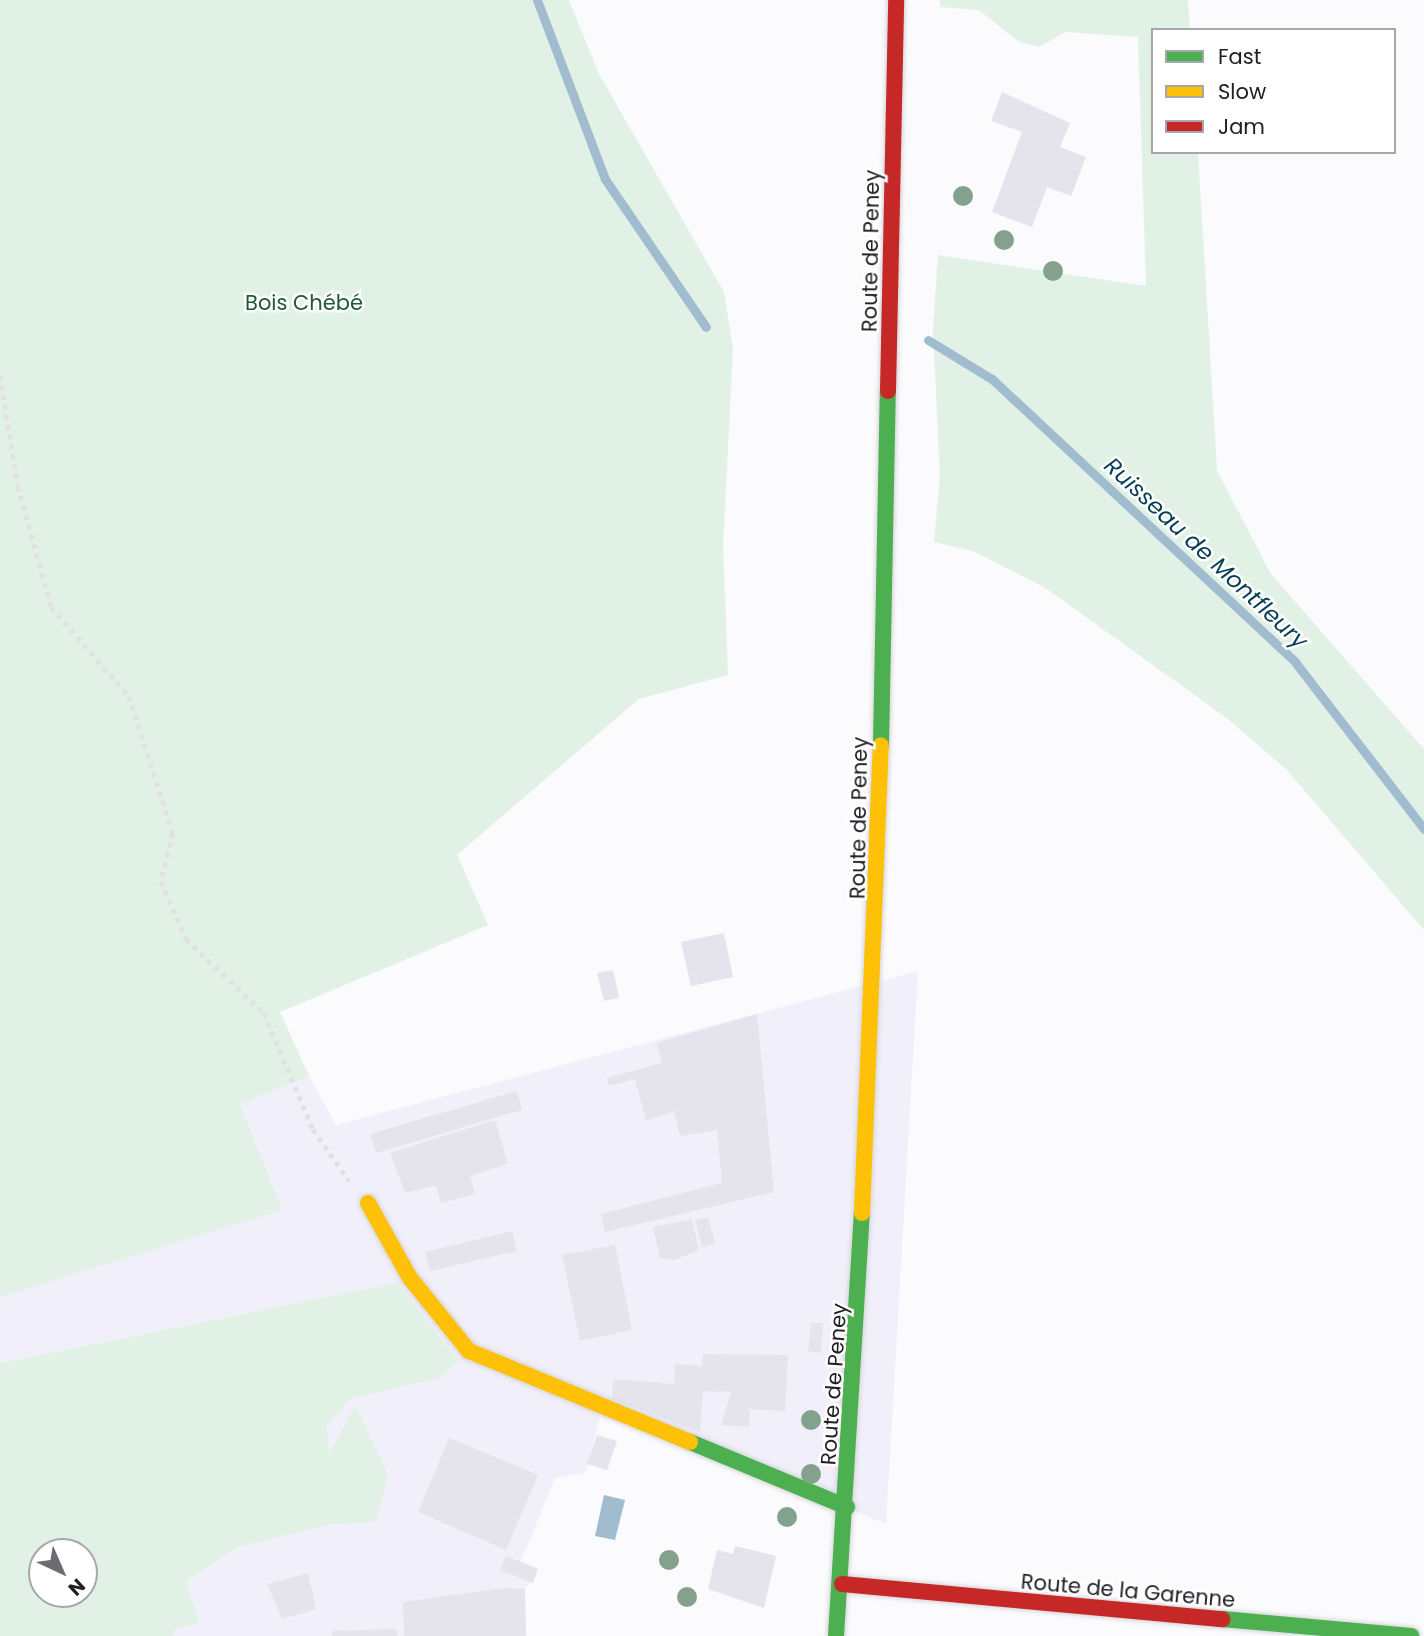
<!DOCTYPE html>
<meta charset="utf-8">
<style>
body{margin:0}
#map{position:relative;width:1424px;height:1636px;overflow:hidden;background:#fbfafc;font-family:Poppins,sans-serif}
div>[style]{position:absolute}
.built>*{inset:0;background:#f1eff9}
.green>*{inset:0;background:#e2f1e5}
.water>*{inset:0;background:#a0bcce}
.stream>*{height:9px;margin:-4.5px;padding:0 4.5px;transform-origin:4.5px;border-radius:4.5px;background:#a0bcce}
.building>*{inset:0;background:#e5e3ec}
.path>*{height:4.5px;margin-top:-2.25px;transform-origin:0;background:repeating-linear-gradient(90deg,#e2e1e2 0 5px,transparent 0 10px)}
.roads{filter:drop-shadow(0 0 2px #d6d5d9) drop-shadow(0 0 2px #d6d5d9)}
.fast>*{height:16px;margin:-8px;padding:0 8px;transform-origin:8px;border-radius:8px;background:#4caf50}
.slow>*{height:16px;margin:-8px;padding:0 8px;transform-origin:8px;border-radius:8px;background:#ffc107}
.jam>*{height:16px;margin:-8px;padding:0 8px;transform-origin:8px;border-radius:8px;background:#c62828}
.trees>*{width:20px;height:20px;margin:-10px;border-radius:50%;background:#83a18d}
span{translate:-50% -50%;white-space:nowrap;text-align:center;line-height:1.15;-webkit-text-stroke:5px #fff;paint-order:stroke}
.street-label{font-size:21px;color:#222027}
.park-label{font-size:21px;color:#205933}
.water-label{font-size:23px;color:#053c56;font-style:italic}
.legend{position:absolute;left:1151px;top:28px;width:245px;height:126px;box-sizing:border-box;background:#fff;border:2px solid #a7a6a9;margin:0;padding:9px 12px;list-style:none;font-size:21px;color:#222027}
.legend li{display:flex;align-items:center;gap:14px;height:35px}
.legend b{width:35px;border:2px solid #a7a6a9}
.north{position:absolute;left:28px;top:1538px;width:70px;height:70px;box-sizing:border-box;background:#fff;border:2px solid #a7a6a9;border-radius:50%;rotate:136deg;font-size:19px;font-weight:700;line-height:28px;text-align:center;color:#222027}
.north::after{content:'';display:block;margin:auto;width:24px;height:32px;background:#6e6c72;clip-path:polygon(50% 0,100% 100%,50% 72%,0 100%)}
</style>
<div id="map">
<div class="built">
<i style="clip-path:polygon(918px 971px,886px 1524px,602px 1408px,586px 1473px,555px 1478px,521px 1561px,538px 1569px,525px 1590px,526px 1636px,173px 1636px,186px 1581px,238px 1548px,332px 1524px,327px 1426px,350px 1399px,434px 1379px,457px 1361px,396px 1283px,0 1363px,0 1297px,281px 1210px,240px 1105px,309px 1076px,336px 1125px)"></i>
</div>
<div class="green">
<i style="clip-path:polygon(0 0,569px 0,599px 74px,724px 292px,733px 349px,723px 546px,728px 675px,639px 699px,457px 855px,488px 925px,280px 1012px,309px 1076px,240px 1105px,282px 1210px,0 1297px)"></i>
<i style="clip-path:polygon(940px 0,1188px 0,1190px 30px,1153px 30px,1153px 152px,1198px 152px,1217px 471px,1271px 574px,1424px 749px,1424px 930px,1287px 770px,1228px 719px,1044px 587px,973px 551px,934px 542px,940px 475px,933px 329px,938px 255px,1146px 286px,1138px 37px,1065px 32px,1040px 47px,1019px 42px,979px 10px,940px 7px)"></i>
<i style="clip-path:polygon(evenodd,397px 1283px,458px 1361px,439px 1378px,350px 1399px,327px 1426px,329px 1454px,355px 1405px,388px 1474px,376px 1522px,332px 1524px,237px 1548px,186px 1581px,199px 1623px,175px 1629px,173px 1636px,0 1636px,0 1363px,397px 1283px,42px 1552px,84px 1552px,84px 1594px,42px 1594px,42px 1552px)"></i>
</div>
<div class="water">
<i style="clip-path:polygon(604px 1495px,625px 1500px,615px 1540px,595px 1536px)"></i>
</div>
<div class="stream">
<i style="left:537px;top:0;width:191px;rotate:69.2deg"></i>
<i style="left:605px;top:179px;width:179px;rotate:55.7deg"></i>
<i style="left:928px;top:340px;width:75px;rotate:31.4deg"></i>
<i style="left:992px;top:379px;width:415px;rotate:43deg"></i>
<i style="left:1295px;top:662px;width:211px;rotate:52.3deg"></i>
</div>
<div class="building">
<i style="clip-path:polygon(1002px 92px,1070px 123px,1060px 147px,1086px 157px,1071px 196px,1047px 187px,1032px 227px,992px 212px,1022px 132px,991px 121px)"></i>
<i style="clip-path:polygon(724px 933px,733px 977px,691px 986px,681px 942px)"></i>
<i style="clip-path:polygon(613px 970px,619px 998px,604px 1001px,597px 973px)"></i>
<i style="clip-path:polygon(757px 1014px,774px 1192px,605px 1232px,601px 1214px,722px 1183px,717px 1130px,680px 1136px,674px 1111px,646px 1121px,635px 1079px,609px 1086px,607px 1078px,662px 1063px,657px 1043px)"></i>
<i style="clip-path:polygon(517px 1091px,522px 1110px,376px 1153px,370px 1134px)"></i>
<i style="clip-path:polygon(495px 1120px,508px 1164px,470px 1176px,475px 1194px,441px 1203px,436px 1185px,405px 1193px,390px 1153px)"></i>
<i style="clip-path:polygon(708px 1217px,715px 1243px,702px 1247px,695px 1220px)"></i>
<i style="clip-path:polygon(692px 1219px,699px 1250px,674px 1260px,660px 1258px,653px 1227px)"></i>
<i style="clip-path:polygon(512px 1231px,517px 1251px,430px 1271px,425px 1252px)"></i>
<i style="clip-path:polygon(615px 1245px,632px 1330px,580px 1341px,562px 1255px)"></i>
<i style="clip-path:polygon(811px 1323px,823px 1323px,821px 1353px,808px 1352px)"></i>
<i style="clip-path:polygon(703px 1354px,788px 1355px,785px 1411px,750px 1409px,749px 1427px,721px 1425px,731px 1392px,703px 1391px,700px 1432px,612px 1399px,613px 1379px,674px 1384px,675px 1364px,702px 1366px)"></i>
<i style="clip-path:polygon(597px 1435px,617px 1441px,607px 1470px,587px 1464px)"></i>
<i style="clip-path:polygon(449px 1438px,538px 1475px,506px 1550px,418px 1512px)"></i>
<i style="clip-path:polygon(735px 1546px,776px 1556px,764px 1608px,708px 1589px,717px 1550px,733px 1554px)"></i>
<i style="clip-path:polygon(506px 1556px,538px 1569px,533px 1583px,500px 1570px)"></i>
<i style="clip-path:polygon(308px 1573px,316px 1609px,282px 1619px,267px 1584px)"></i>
<i style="clip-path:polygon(505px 1588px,525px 1589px,526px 1636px,404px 1636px,403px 1602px)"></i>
<i style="clip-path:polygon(397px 1629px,397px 1636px,332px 1636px,332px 1631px)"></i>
</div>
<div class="path">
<i style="left:0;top:375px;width:112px;rotate:80.8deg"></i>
<i style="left:18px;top:486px;width:125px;rotate:74.7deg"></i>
<i style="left:51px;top:607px;width:118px;rotate:48.8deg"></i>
<i style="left:129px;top:696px;width:144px;rotate:72.2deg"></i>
<i style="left:173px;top:833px;width:49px;rotate:104deg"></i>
<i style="left:161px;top:881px;width:63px;rotate:66.7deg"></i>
<i style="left:186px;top:939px;width:108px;rotate:43.5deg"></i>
<i style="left:264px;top:1013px;width:126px;rotate:67.1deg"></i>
<i style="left:313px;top:1129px;width:63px;rotate:55.3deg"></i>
</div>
<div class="roads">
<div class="fast">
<i style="left:881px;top:745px;width:354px;rotate:-88.9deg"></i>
<i style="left:690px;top:1442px;width:170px;rotate:22.5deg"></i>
<i style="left:1222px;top:1619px;width:190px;rotate:5.1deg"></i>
<i style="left:836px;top:1636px;width:424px;rotate:-86.5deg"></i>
</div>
<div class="slow">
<i style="left:368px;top:1203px;width:86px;rotate:60.8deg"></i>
<i style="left:410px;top:1278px;width:94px;rotate:51.1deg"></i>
<i style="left:469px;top:1351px;width:239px;rotate:22.4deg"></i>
<i style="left:862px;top:1213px;width:468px;rotate:-87.7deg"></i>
</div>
<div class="jam">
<i style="left:888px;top:391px;width:391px;rotate:-88.8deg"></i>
<i style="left:842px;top:1584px;width:382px;rotate:5.3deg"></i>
</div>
</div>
<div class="trees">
<i style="left:963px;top:196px"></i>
<i style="left:1004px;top:240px"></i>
<i style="left:1053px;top:271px"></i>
<i style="left:811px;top:1420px"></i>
<i style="left:811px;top:1474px"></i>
<i style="left:787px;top:1517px"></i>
<i style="left:669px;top:1560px"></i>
<i style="left:687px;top:1597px"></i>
</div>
<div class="street-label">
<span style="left:871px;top:251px;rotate:-89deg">Route de Peney</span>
<span style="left:859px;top:818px;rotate:-89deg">Route de Peney</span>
<span style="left:834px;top:1384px;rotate:-86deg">Route de Peney</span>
<span style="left:1128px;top:1591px;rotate:5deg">Route de la Garenne</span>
</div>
<div class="park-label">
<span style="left:304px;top:303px">Bois Chébé</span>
</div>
<div class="water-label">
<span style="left:1206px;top:553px;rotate:43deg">Ruisseau de Montfleury</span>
</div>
<ul class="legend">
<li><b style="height:9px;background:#4caf50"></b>Fast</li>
<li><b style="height:9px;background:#ffc107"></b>Slow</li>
<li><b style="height:9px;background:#c62828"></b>Jam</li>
</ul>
<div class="north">N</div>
</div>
